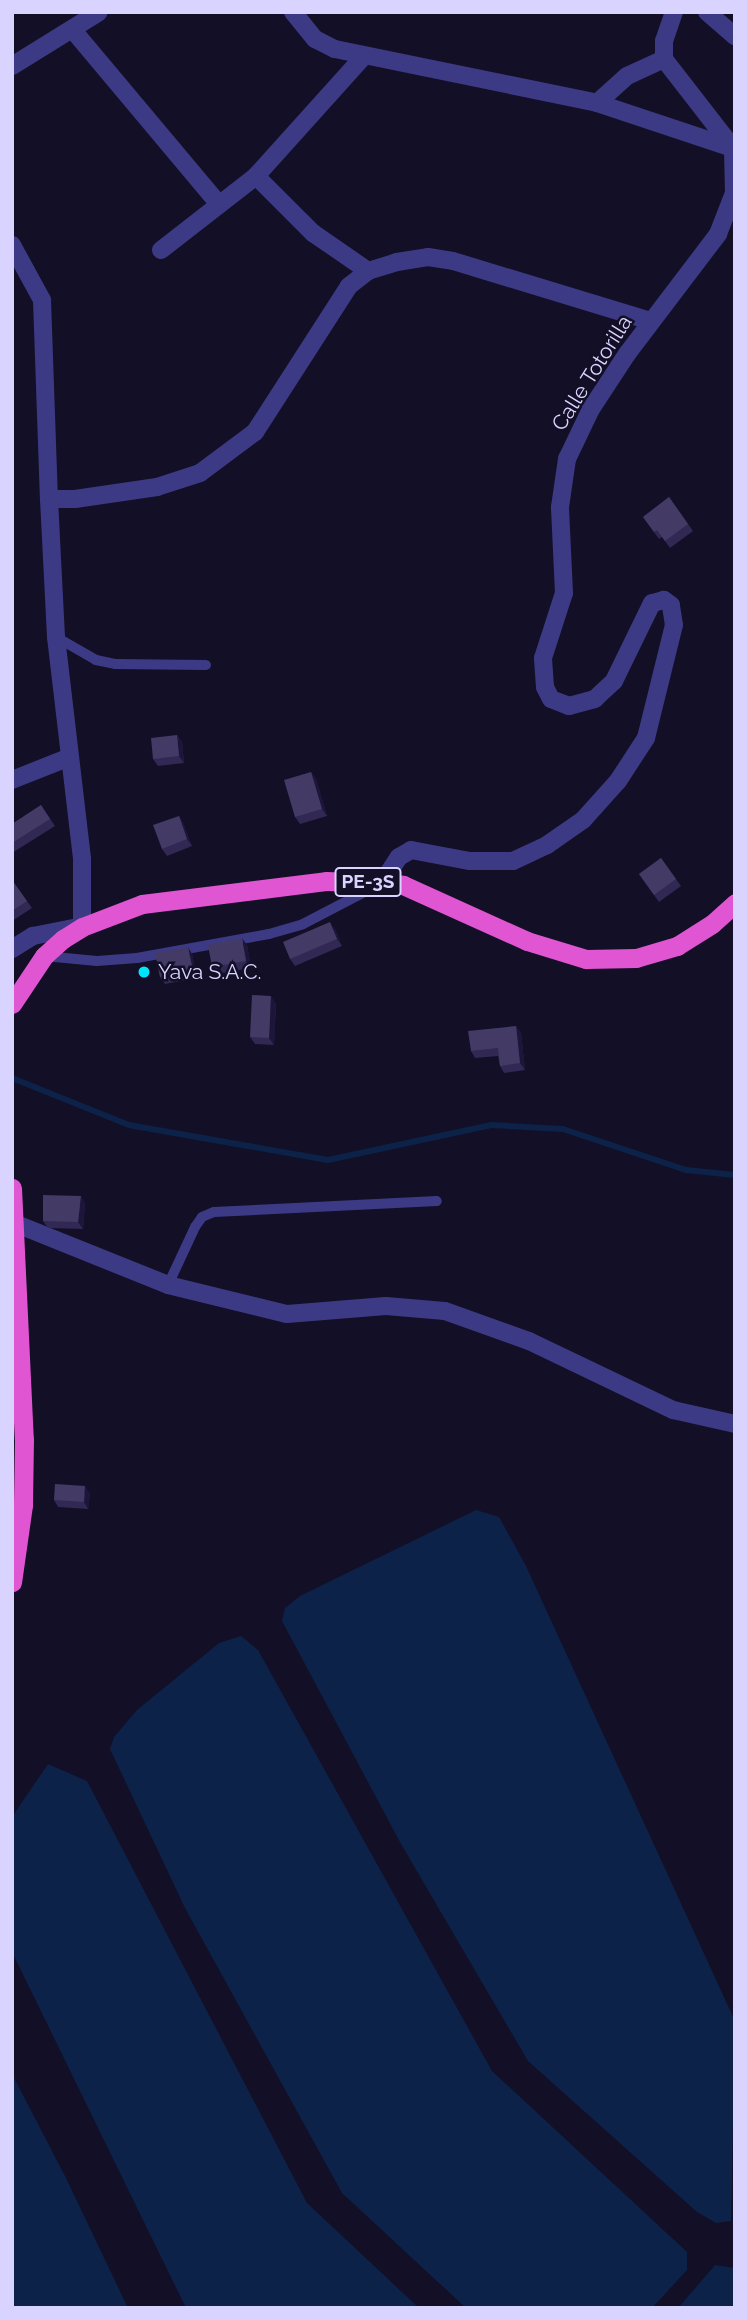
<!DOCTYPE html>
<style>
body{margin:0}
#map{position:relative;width:747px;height:2320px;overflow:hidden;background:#130f26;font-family:Raleway,sans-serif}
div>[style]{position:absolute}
.water>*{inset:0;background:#0c2248}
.stream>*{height:6px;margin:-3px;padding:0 3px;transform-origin:3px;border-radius:3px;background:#0c2248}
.service>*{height:10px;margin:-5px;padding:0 5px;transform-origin:5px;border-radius:5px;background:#3d3a85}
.minor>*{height:18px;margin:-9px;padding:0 9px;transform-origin:9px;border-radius:9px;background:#3d3a85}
.tertiary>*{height:18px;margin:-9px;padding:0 9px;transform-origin:9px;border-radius:9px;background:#3d3a85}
.trunk>*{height:19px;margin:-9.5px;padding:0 9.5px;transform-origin:9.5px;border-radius:9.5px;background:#e055d1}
.wall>*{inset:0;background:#312854}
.shaded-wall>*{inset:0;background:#1d163a}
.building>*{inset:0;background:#433a66}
.dots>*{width:19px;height:19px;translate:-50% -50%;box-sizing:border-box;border:4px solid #130f26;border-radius:50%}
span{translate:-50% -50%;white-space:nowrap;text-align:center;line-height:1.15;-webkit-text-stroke:5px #130f26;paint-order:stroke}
.shield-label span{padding:2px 5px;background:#130f26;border:2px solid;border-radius:5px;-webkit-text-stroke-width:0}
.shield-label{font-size:19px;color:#d9d4ff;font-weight:700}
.street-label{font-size:21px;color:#d9d4ff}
.poi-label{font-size:21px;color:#d9d4ff}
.left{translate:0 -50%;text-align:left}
.frame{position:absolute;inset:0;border:14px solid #d9d4ff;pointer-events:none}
</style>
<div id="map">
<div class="water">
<i style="clip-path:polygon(476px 1510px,499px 1517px,526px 1566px,735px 2021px,731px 2221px,716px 2223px,697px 2212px,528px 2061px,401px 1844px,282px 1621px,285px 1608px,300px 1596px)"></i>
<i style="clip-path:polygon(241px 1636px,258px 1650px,492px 2071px,687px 2252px,687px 2270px,652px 2308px,466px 2308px,342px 2193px,185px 1908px,110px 1749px,114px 1737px,137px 1710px,219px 1643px)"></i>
<i style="clip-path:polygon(48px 1764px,87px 1781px,307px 2203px,419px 2308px,186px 2308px,12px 1952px,12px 1817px)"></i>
<i style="clip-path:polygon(12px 2074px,65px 2176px,128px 2308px,12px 2308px)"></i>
<i style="clip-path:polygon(715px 2265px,735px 2268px,735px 2308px,678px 2308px)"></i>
</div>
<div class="stream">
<i style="left:12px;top:1078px;width:126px;rotate:21.9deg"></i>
<i style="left:129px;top:1125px;width:202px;rotate:10deg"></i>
<i style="left:328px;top:1160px;width:167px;rotate:-12.1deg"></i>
<i style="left:491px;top:1125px;width:72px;rotate:3.2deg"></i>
<i style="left:563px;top:1129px;width:130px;rotate:18.4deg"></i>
<i style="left:686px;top:1170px;width:49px;rotate:5.8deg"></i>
</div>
<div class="service">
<i style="left:56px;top:637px;width:46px;rotate:29.9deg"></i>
<i style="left:96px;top:660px;width:19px;rotate:12deg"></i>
<i style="left:115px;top:664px;width:91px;rotate:0.6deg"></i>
<i style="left:44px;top:956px;width:53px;rotate:5.4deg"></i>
<i style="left:97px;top:961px;width:40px;rotate:-4.3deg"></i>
<i style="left:137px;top:958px;width:134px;rotate:-10.3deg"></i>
<i style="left:269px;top:934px;width:35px;rotate:-16deg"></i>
<i style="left:303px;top:924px;width:85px;rotate:-27.5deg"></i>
<i style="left:168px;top:1285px;width:64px;rotate:-65deg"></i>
<i style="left:195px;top:1227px;width:12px;rotate:-55deg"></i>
<i style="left:202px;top:1217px;width:13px;rotate:-23deg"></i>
<i style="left:214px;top:1212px;width:223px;rotate:-2.8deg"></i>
</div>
<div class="minor">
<i style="left:293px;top:12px;width:35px;rotate:51deg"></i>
<i style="left:315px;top:39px;width:22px;rotate:27deg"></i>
<i style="left:335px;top:49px;width:268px;rotate:11.6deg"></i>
<i style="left:597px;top:103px;width:145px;rotate:18.4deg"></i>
<i style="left:707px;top:12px;width:37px;rotate:41deg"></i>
<i style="left:72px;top:29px;width:229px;rotate:50deg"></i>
<i style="left:364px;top:56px;width:161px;rotate:132deg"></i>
<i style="left:256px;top:176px;width:81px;rotate:45deg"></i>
<i style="left:313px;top:233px;width:67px;rotate:34.6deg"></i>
<i style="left:12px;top:66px;width:102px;rotate:-31.8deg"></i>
<i style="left:597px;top:103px;width:40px;rotate:-42deg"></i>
<i style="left:627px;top:76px;width:41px;rotate:-24.7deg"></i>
<i style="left:12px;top:245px;width:63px;rotate:61.4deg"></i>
<i style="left:42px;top:300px;width:199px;rotate:88deg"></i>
<i style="left:49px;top:499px;width:26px"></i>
<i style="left:75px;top:499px;width:83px;rotate:-8.3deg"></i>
<i style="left:157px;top:487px;width:45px;rotate:-18deg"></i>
<i style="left:200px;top:473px;width:69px;rotate:-36.7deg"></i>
<i style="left:255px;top:432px;width:174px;rotate:-57.2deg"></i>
<i style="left:349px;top:286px;width:24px;rotate:-38deg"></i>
<i style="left:368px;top:271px;width:30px;rotate:-17deg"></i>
<i style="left:397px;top:262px;width:31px;rotate:-9deg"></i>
<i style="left:428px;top:257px;width:25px;rotate:9deg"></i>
<i style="left:453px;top:261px;width:206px;rotate:16.9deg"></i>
<i style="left:161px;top:250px;width:120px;rotate:-37.9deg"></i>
<i style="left:49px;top:499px;width:138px;rotate:87.1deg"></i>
<i style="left:56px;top:637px;width:224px;rotate:83.3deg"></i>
<i style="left:82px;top:859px;width:68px;rotate:90deg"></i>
<i style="left:12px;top:780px;width:62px;rotate:-21.6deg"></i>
<i style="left:382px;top:883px;width:31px;rotate:-57deg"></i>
<i style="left:399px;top:857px;width:14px;rotate:-30deg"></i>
<i style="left:411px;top:850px;width:60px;rotate:10.6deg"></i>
<i style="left:470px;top:861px;width:43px"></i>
<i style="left:513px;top:861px;width:38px;rotate:-25deg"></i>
<i style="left:547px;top:845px;width:44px;rotate:-34.8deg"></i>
<i style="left:583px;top:820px;width:52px;rotate:-48.1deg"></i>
<i style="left:618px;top:781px;width:51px;rotate:-56.9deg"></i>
<i style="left:646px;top:738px;width:116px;rotate:-76.1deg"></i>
<i style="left:674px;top:625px;width:20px;rotate:-99deg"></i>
<i style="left:671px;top:605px;width:9px;rotate:-144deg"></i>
<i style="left:664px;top:600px;width:12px;rotate:166deg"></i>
<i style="left:652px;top:603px;width:87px;rotate:116deg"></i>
<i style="left:614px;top:681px;width:26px;rotate:137deg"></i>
<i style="left:595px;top:699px;width:27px;rotate:165deg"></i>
<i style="left:569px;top:706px;width:19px;rotate:-159deg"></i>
<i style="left:551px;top:699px;width:13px;rotate:-117deg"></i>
<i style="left:545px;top:687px;width:29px;rotate:-94deg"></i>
<i style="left:543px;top:658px;width:68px;rotate:-72.1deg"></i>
<i style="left:564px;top:593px;width:86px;rotate:-92.7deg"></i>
<i style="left:560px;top:507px;width:49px;rotate:-81.7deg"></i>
<i style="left:567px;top:459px;width:55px;rotate:-64.4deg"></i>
<i style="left:591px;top:409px;width:66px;rotate:-56.8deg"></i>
<i style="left:627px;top:354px;width:151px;rotate:-52.8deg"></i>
<i style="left:718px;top:234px;width:44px;rotate:-68.7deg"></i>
<i style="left:734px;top:193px;width:45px;rotate:-91.3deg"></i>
<i style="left:733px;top:148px;width:113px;rotate:-127.8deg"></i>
<i style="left:664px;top:59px;width:18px;rotate:-90deg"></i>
<i style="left:664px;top:41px;width:31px;rotate:-71deg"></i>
<i style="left:14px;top:1223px;width:166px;rotate:21.9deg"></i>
<i style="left:168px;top:1285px;width:122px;rotate:13.7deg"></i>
<i style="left:287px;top:1314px;width:99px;rotate:-4.6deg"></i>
<i style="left:386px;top:1306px;width:59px;rotate:4.8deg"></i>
<i style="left:445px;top:1311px;width:89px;rotate:19.7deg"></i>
<i style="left:529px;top:1341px;width:160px;rotate:25.6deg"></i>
<i style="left:673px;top:1410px;width:64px;rotate:12.7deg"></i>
</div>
<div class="tertiary">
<i style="left:12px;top:949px;width:25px;rotate:-32deg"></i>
<i style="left:33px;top:936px;width:46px;rotate:-11.3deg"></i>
</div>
<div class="trunk">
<i style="left:12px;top:1004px;width:58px;rotate:-56.3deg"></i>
<i style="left:44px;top:956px;width:25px;rotate:-42deg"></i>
<i style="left:63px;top:939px;width:22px;rotate:-32deg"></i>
<i style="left:82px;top:927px;width:64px;rotate:-21deg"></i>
<i style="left:142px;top:904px;width:185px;rotate:-7.1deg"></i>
<i style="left:326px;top:881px;width:56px;rotate:2deg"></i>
<i style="left:382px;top:883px;width:21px;rotate:5deg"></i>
<i style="left:403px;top:885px;width:136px;rotate:24.3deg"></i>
<i style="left:527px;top:941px;width:62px;rotate:17deg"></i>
<i style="left:586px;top:959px;width:50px;rotate:-1.1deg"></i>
<i style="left:636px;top:958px;width:43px;rotate:-16.3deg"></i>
<i style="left:677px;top:946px;width:41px;rotate:-32.2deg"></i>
<i style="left:712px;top:924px;width:31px;rotate:-42deg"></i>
<i style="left:12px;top:1188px;width:251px;rotate:87.3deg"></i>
<i style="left:24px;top:1439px;width:66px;rotate:90.9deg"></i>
<i style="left:23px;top:1505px;width:78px;rotate:98.1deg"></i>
</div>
<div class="wall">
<i style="clip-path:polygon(669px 497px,693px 531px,670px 548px,662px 537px,659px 539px,643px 517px)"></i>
<i style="clip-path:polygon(177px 735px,182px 742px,184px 763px,158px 766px,153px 759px)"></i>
<i style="clip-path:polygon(311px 772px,316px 779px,327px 816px,300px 824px,295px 817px)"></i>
<i style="clip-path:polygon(41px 805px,55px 826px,12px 853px,12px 824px)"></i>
<i style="clip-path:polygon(179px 816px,183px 823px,192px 846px,167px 856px,162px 849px)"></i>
<i style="clip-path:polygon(661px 858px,681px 886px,659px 902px,639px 874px)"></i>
<i style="clip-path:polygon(12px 880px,32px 908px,12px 921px)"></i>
<i style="clip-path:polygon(335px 929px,342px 946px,295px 966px,290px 959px)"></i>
<i style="clip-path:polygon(247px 945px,251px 968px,217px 974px,212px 967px)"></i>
<i style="clip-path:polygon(192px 954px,197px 978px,165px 984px,160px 977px)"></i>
<i style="clip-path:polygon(276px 1003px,274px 1045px,255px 1044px,250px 1037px)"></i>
<i style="clip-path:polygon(516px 1026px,521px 1033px,525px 1070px,504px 1073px,500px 1066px,498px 1056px,475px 1058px,471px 1051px)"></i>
<i style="clip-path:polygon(85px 1203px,83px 1229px,48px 1228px,43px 1221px)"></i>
<i style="clip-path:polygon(90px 1493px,88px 1509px,58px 1507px,54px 1500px)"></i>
</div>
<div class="shaded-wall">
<i style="clip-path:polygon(177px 735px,182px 742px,184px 763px,179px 756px)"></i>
<i style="clip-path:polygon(311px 772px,316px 779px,327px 816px,322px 809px)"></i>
<i style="clip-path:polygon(179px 816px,183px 823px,192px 846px,187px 839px)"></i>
<i style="clip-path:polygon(330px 922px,335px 929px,342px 946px,337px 939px)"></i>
<i style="clip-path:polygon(242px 938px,247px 945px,251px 968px,246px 961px)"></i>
<i style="clip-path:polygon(188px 947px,192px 954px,197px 978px,193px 971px)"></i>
<i style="clip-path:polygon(271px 996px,276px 1003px,274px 1045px,269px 1038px)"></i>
<i style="clip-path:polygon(516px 1026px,521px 1033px,525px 1070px,520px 1063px)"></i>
<i style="clip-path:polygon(81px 1196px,85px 1203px,83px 1229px,78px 1222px)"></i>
<i style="clip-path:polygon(85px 1486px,90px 1493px,88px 1509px,84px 1502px)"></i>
</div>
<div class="building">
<i style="clip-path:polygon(669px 497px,688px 524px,665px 541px,657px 530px,654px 532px,643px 517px)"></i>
<i style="clip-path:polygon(177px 735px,179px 756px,153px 759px,151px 738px)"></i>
<i style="clip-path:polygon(311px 772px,322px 809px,295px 817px,284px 780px)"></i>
<i style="clip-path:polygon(41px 805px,50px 819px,12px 843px,12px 824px)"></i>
<i style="clip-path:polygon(179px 816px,187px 839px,162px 849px,153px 825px)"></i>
<i style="clip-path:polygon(661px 858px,676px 879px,654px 895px,639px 874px)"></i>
<i style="clip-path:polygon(12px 880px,27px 901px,12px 911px)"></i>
<i style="clip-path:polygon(330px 922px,337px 939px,290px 959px,283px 942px)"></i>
<i style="clip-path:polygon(242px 938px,246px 961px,212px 967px,208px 945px)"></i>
<i style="clip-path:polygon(188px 947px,193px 971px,160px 977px,155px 953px)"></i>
<i style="clip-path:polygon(252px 995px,271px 996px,269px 1038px,250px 1037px)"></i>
<i style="clip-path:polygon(516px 1026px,520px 1063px,500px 1066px,498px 1048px,471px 1051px,468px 1031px)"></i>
<i style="clip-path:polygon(43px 1195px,81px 1196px,78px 1222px,43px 1221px)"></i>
<i style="clip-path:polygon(55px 1484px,85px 1486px,84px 1502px,54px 1500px)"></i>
</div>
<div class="dots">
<i style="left:144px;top:972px;background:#00e5ff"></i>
</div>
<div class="shield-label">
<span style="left:368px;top:882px">PE-3S</span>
</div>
<div class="street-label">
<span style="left:592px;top:373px;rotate:-58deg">Calle Totorilla</span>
</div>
<div class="poi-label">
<span class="left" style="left:158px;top:972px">Yava S.A.C.</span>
</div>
<div class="frame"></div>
</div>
